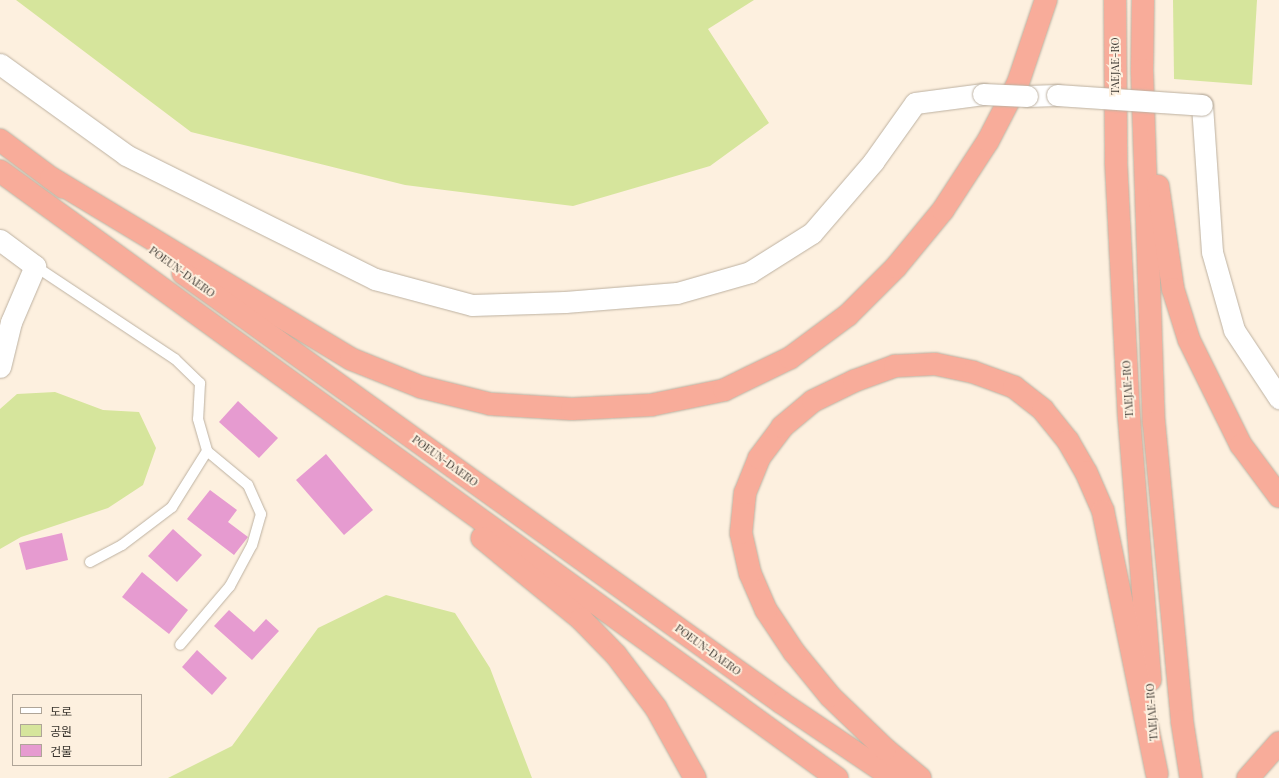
<!DOCTYPE html>
<meta charset="utf-8">
<style>
body{margin:0}
#map{position:relative;width:1279px;height:778px;overflow:hidden;background:#fdf0df;font-family:"Playfair Display","Noto Sans KR",serif}
div>[style]{position:absolute}
.green>*{inset:0;background:#d6e59c}
.building>*{inset:0;background:#e69bd0}
.roads{filter:drop-shadow(0 0 1px #bdb1a1) drop-shadow(0 0 1px #bdb1a1)}
.service>*{height:10px;margin:-5px;padding:0 5px;transform-origin:5px;border-radius:5px;background:#fff}
.minor>*{height:21px;margin:-10.5px;padding:0 10.5px;transform-origin:10.5px;border-radius:10.5px;background:#fff}
.trunk>*{height:22px;margin:-11px;padding:0 11px;transform-origin:11px;border-radius:11px;background:#f8ac9a}
.bridges{filter:drop-shadow(0 0 1px #bdb1a1) drop-shadow(0 0 1px #bdb1a1)}
.minor-bridge>*{height:21px;margin:-10.5px;padding:0 10.5px;transform-origin:10.5px;border-radius:10.5px;background:#fff}
span{translate:-50% -50%;white-space:nowrap;text-align:center;line-height:1.15;-webkit-text-stroke:4px #fdf0df;paint-order:stroke}
.street-label{font-size:11px;color:#39342e}
.legend{position:absolute;left:12px;top:694px;width:130px;height:72px;box-sizing:border-box;background:#fdf0df;border:1px solid #afa598;margin:0;padding:5px 7px;list-style:none;font-size:12px;color:#39342e}
.legend li{display:flex;align-items:center;gap:8px;height:20px}
.legend b{width:20px;border:1px solid #afa598}
</style>
<div id="map">
<div class="green">
<i style="clip-path:polygon(16px 0,754px 0,708px 29px,769px 123px,710px 166px,573px 206px,405px 185px,191px 132px)"></i>
<i style="clip-path:polygon(1173px 0,1257px 0,1252px 85px,1174px 79px)"></i>
<i style="clip-path:polygon(55px 392px,103px 410px,139px 412px,156px 448px,143px 485px,108px 508px,21px 537px,0 549px,0 409px,17px 394px)"></i>
<i style="clip-path:polygon(386px 595px,455px 613px,490px 668px,532px 778px,168px 778px,232px 746px,318px 628px)"></i>
</div>
<div class="building">
<i style="clip-path:polygon(238px 401px,278px 438px,259px 458px,219px 422px)"></i>
<i style="clip-path:polygon(326px 454px,373px 510px,344px 535px,296px 480px)"></i>
<i style="clip-path:polygon(210px 490px,237px 510px,228px 522px,248px 537px,234px 555px,187px 519px)"></i>
<i style="clip-path:polygon(173px 529px,202px 555px,177px 582px,148px 556px)"></i>
<i style="clip-path:polygon(62px 533px,68px 560px,26px 570px,19px 543px)"></i>
<i style="clip-path:polygon(142px 572px,188px 610px,169px 634px,122px 597px)"></i>
<i style="clip-path:polygon(229px 610px,254px 632px,266px 619px,279px 631px,252px 660px,214px 626px)"></i>
<i style="clip-path:polygon(197px 650px,227px 678px,212px 695px,182px 667px)"></i>
</div>
<div class="roads">
<div class="service">
<i style="left:35px;top:266px;width:168px;rotate:33.6deg"></i>
<i style="left:175px;top:359px;width:35px;rotate:44deg"></i>
<i style="left:200px;top:383px;width:36px;rotate:93deg"></i>
<i style="left:198px;top:419px;width:33px;rotate:74deg"></i>
<i style="left:207px;top:451px;width:53px;rotate:39.7deg"></i>
<i style="left:248px;top:485px;width:32px;rotate:66deg"></i>
<i style="left:261px;top:514px;width:32px;rotate:106deg"></i>
<i style="left:252px;top:545px;width:47px;rotate:118.2deg"></i>
<i style="left:230px;top:586px;width:77px;rotate:130.3deg"></i>
<i style="left:90px;top:562px;width:36px;rotate:-28deg"></i>
<i style="left:122px;top:545px;width:63px;rotate:-37.2deg"></i>
<i style="left:172px;top:507px;width:66px;rotate:-58deg"></i>
</div>
<div class="minor">
<i style="left:0;top:64px;width:155px;rotate:35.8deg"></i>
<i style="left:126px;top:155px;width:278px;rotate:26.5deg"></i>
<i style="left:375px;top:279px;width:100px;rotate:15deg"></i>
<i style="left:472px;top:305px;width:93px;rotate:-1.8deg"></i>
<i style="left:565px;top:302px;width:112px;rotate:-4.6deg"></i>
<i style="left:677px;top:293px;width:76px;rotate:-16deg"></i>
<i style="left:750px;top:272px;width:73px;rotate:-32.2deg"></i>
<i style="left:812px;top:233px;width:94px;rotate:-49.3deg"></i>
<i style="left:873px;top:162px;width:72px;rotate:-54.6deg"></i>
<i style="left:915px;top:103px;width:69px;rotate:-7.5deg"></i>
<i style="left:1027px;top:96px;width:30px;rotate:-2deg"></i>
<i style="left:1202px;top:105px;width:147px;rotate:86.1deg"></i>
<i style="left:1212px;top:252px;width:81px;rotate:74.2deg"></i>
<i style="left:1234px;top:330px;width:82px;rotate:56.5deg"></i>
<i style="left:0;top:240px;width:44px;rotate:36.6deg"></i>
<i style="left:35px;top:266px;width:61px;rotate:113.2deg"></i>
<i style="left:11px;top:322px;width:46px;rotate:103.7deg"></i>
</div>
<div class="trunk">
<i style="left:1115px;top:0;width:162px;rotate:89.6deg"></i>
<i style="left:1116px;top:162px;width:255px;rotate:87.1deg"></i>
<i style="left:1129px;top:417px;width:264px;rotate:85.4deg"></i>
<i style="left:1143px;top:0;width:70px;rotate:90.8deg"></i>
<i style="left:1142px;top:70px;width:353px;rotate:88.1deg"></i>
<i style="left:1154px;top:423px;width:299px;rotate:84.6deg"></i>
<i style="left:1182px;top:721px;width:58px;rotate:81deg"></i>
<i style="left:0;top:140px;width:79px;rotate:36.7deg"></i>
<i style="left:0;top:171px;width:1034px;rotate:35.95deg"></i>
<i style="left:51px;top:178px;width:350px;rotate:31.1deg"></i>
<i style="left:351px;top:359px;width:75px;rotate:21.8deg"></i>
<i style="left:421px;top:387px;width:71px;rotate:13.8deg"></i>
<i style="left:490px;top:404px;width:82px;rotate:3.5deg"></i>
<i style="left:572px;top:409px;width:79px;rotate:-2.9deg"></i>
<i style="left:651px;top:405px;width:75px;rotate:-11.6deg"></i>
<i style="left:724px;top:390px;width:73px;rotate:-25.9deg"></i>
<i style="left:790px;top:358px;width:72px;rotate:-36.6deg"></i>
<i style="left:848px;top:315px;width:68px;rotate:-45deg"></i>
<i style="left:896px;top:267px;width:74px;rotate:-50.5deg"></i>
<i style="left:943px;top:210px;width:82px;rotate:-56.9deg"></i>
<i style="left:988px;top:141px;width:65px;rotate:-62.7deg"></i>
<i style="left:1018px;top:83px;width:88px;rotate:-71.4deg"></i>
<i style="left:1158px;top:186px;width:104px;rotate:81.7deg"></i>
<i style="left:1173px;top:289px;width:53px;rotate:72.6deg"></i>
<i style="left:1189px;top:340px;width:117px;rotate:63.7deg"></i>
<i style="left:1241px;top:445px;width:64px;rotate:53.3deg"></i>
<i style="left:183px;top:273px;width:737px;rotate:35.67deg"></i>
<i style="left:782px;top:703px;width:134px;rotate:34deg"></i>
<i style="left:482px;top:538px;width:128px;rotate:39.3deg"></i>
<i style="left:581px;top:619px;width:50px;rotate:45.8deg"></i>
<i style="left:616px;top:655px;width:66px;rotate:53deg"></i>
<i style="left:656px;top:708px;width:80px;rotate:60.9deg"></i>
<i style="left:920px;top:778px;width:45px;rotate:-140.4deg"></i>
<i style="left:885px;top:749px;width:76px;rotate:-136.1deg"></i>
<i style="left:830px;top:696px;width:57px;rotate:-129.3deg"></i>
<i style="left:794px;top:652px;width:50px;rotate:-123.7deg"></i>
<i style="left:766px;top:610px;width:40px;rotate:-113.4deg"></i>
<i style="left:750px;top:573px;width:41px;rotate:-102.7deg"></i>
<i style="left:741px;top:533px;width:40px;rotate:-84.3deg"></i>
<i style="left:745px;top:493px;width:38px;rotate:-68deg"></i>
<i style="left:759px;top:458px;width:39px;rotate:-53deg"></i>
<i style="left:782px;top:427px;width:40px;rotate:-40deg"></i>
<i style="left:813px;top:401px;width:46px;rotate:-26deg"></i>
<i style="left:854px;top:381px;width:44px;rotate:-20.1deg"></i>
<i style="left:895px;top:366px;width:40px;rotate:-2.9deg"></i>
<i style="left:935px;top:364px;width:39px;rotate:12deg"></i>
<i style="left:973px;top:372px;width:44px;rotate:20.1deg"></i>
<i style="left:1014px;top:387px;width:37px;rotate:38deg"></i>
<i style="left:1043px;top:410px;width:40px;rotate:51deg"></i>
<i style="left:1068px;top:441px;width:36px;rotate:60deg"></i>
<i style="left:1086px;top:472px;width:43px;rotate:66.4deg"></i>
<i style="left:1103px;top:511px;width:268px;rotate:78.4deg"></i>
<i style="left:1248px;top:778px;width:47px;rotate:-48.5deg"></i>
</div>
</div>
<div class="bridges">
<div class="minor-bridge">
<i style="left:983px;top:94px;width:44px;rotate:2.6deg"></i>
<i style="left:1057px;top:95px;width:145px;rotate:3.9deg"></i>
</div>
</div>
<div class="street-label">
<span style="left:1115px;top:66px;rotate:-90deg">TAEJAE-RO</span>
<span style="left:182px;top:272px;rotate:36deg">POEUN-DAERO</span>
<span style="left:1128px;top:389px;rotate:-93deg">TAEJAE-RO</span>
<span style="left:445px;top:461px;rotate:36deg">POEUN-DAERO</span>
<span style="left:708px;top:650px;rotate:36deg">POEUN-DAERO</span>
<span style="left:1152px;top:712px;rotate:-94deg">TAEJAE-RO</span>
</div>
<ul class="legend">
<li><b style="height:5px;background:#fff"></b>도로</li>
<li><b style="height:11px;background:#d6e59c"></b>공원</li>
<li><b style="height:11px;background:#e69bd0"></b>건물</li>
</ul>
</div>
